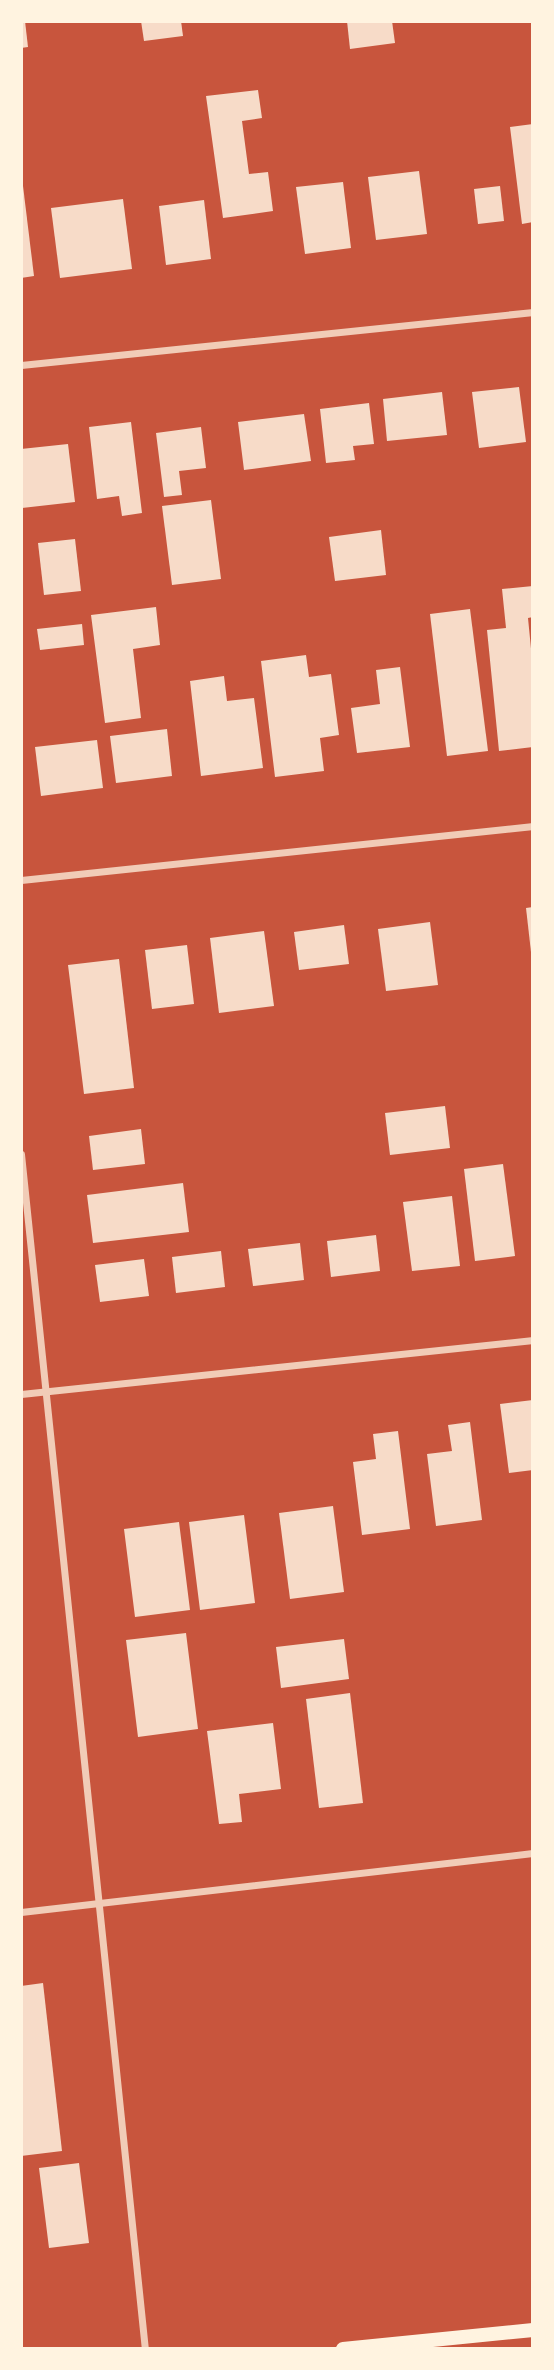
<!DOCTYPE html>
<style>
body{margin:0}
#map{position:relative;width:554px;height:2370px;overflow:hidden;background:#c8553d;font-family:Barlow,sans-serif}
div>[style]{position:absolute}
.building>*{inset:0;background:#f7dbc8}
.minor>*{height:7px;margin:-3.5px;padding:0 3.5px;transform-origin:3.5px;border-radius:3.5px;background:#f1ccb7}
.secondary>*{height:14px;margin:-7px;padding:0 7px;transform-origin:7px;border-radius:7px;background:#fff3e0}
span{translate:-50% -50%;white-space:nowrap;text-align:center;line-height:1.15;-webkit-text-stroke:6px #fff3e0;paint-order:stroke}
.frame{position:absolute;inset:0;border:23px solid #fff3e0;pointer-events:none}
</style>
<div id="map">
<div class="building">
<i style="clip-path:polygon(21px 21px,25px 21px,28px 47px,21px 48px)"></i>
<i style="clip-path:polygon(141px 21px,181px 21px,183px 36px,144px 41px)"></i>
<i style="clip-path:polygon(347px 21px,392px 21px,395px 43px,350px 49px)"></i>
<i style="clip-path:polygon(258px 90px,262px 118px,242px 121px,249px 174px,268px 172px,273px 211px,223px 218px,206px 96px)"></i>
<i style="clip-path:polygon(533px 124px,533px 222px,522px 224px,510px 127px)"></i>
<i style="clip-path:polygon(419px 171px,427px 234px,376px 240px,368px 177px)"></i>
<i style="clip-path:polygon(343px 182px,351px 248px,305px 254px,296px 187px)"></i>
<i style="clip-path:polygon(23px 186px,34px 276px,21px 278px,21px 187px)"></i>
<i style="clip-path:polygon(500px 186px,504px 221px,478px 224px,474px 189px)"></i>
<i style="clip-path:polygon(123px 199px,132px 269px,60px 278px,51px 208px)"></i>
<i style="clip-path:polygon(204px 200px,211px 259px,166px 265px,159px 206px)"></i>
<i style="clip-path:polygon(519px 387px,526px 442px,479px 448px,472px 392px)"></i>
<i style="clip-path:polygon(442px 392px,447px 435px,387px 441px,383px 399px)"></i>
<i style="clip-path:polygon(369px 403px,374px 444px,353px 446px,355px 460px,326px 463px,320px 409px)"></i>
<i style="clip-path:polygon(304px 414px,311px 461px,244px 470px,238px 422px)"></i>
<i style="clip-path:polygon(131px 422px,142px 513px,122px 516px,119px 496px,97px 499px,89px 427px)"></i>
<i style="clip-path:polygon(201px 427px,206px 468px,179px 471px,182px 495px,164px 497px,156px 433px)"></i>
<i style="clip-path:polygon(68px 444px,75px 502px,22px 508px,21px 449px)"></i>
<i style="clip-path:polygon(211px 500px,221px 579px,172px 585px,162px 506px)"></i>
<i style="clip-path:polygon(381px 530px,386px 575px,335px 581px,329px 537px)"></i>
<i style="clip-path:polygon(75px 539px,81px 591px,44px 595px,38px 543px)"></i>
<i style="clip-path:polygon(533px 586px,533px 617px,528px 618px,533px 669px,533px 747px,499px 751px,487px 630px,506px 628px,502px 589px)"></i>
<i style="clip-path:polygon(156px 607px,160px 645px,133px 649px,141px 718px,105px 723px,91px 615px)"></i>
<i style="clip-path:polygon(470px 609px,488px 751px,447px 756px,430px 614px)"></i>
<i style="clip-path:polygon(82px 624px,84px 645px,40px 650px,37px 629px)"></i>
<i style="clip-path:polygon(306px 655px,309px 677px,331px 674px,339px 735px,320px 738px,324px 771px,275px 777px,261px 661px)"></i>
<i style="clip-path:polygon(400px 667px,410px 747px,357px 753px,351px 708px,380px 704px,376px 670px)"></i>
<i style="clip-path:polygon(224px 676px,227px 701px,254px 698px,263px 768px,201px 776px,190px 681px)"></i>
<i style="clip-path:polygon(167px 729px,172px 776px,116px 783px,110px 736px)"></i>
<i style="clip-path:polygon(97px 740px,103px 788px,41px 796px,35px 747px)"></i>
<i style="clip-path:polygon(533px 907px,533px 952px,531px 952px,526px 908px)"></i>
<i style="clip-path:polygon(430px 922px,438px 985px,386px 991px,378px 929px)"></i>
<i style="clip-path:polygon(344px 925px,349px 964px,299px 970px,294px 932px)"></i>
<i style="clip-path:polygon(264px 931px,274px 1006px,219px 1013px,210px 938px)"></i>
<i style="clip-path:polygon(187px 945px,194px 1004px,152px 1009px,145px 950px)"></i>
<i style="clip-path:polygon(119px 959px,134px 1088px,84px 1094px,68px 965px)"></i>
<i style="clip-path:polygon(445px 1106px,450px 1148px,390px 1155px,385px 1113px)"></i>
<i style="clip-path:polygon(141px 1129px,145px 1164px,93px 1170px,89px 1136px)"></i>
<i style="clip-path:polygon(503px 1164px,515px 1256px,475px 1261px,464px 1169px)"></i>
<i style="clip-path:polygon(183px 1183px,189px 1232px,93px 1243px,87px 1195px)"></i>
<i style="clip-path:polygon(452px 1196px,460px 1266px,412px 1271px,403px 1202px)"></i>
<i style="clip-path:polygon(376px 1235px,380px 1271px,331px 1277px,327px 1241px)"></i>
<i style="clip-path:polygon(300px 1243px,304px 1280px,253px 1286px,248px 1249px)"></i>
<i style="clip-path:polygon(221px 1251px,225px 1287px,176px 1293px,172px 1257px)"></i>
<i style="clip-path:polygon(144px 1259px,149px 1296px,100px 1302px,95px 1265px)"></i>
<i style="clip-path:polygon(533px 1400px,533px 1470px,509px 1473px,500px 1404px)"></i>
<i style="clip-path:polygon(470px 1422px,482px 1520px,436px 1526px,427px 1454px,452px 1451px,448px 1425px)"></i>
<i style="clip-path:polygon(398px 1431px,410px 1529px,362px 1535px,353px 1462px,376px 1459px,373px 1434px)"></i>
<i style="clip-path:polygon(333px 1506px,344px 1592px,290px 1599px,279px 1513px)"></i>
<i style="clip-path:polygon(244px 1515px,255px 1603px,200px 1610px,189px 1522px)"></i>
<i style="clip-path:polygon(179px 1522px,190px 1610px,135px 1617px,124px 1529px)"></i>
<i style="clip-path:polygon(186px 1633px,198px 1729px,138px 1737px,126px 1640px)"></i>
<i style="clip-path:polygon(344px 1639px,349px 1679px,281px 1688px,276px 1647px)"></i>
<i style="clip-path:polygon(350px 1693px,363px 1803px,319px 1808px,306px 1699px)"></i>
<i style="clip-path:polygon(273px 1723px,281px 1789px,239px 1794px,242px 1822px,219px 1824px,207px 1731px)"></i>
<i style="clip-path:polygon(43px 1983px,62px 2151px,21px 2156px,21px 1986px)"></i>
<i style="clip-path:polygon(79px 2163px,89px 2243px,49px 2248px,39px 2168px)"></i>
</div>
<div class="minor">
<i style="left:21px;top:365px;width:515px;rotate:-5.91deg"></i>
<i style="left:21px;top:880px;width:515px;rotate:-6.02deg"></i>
<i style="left:21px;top:1154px;width:1201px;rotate:84.08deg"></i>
<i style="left:21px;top:1394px;width:515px;rotate:-6.02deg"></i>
<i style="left:21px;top:1912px;width:515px;rotate:-6.57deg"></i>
</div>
<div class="secondary">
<i style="left:343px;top:2349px;width:191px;rotate:-5.7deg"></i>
</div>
<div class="frame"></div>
</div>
